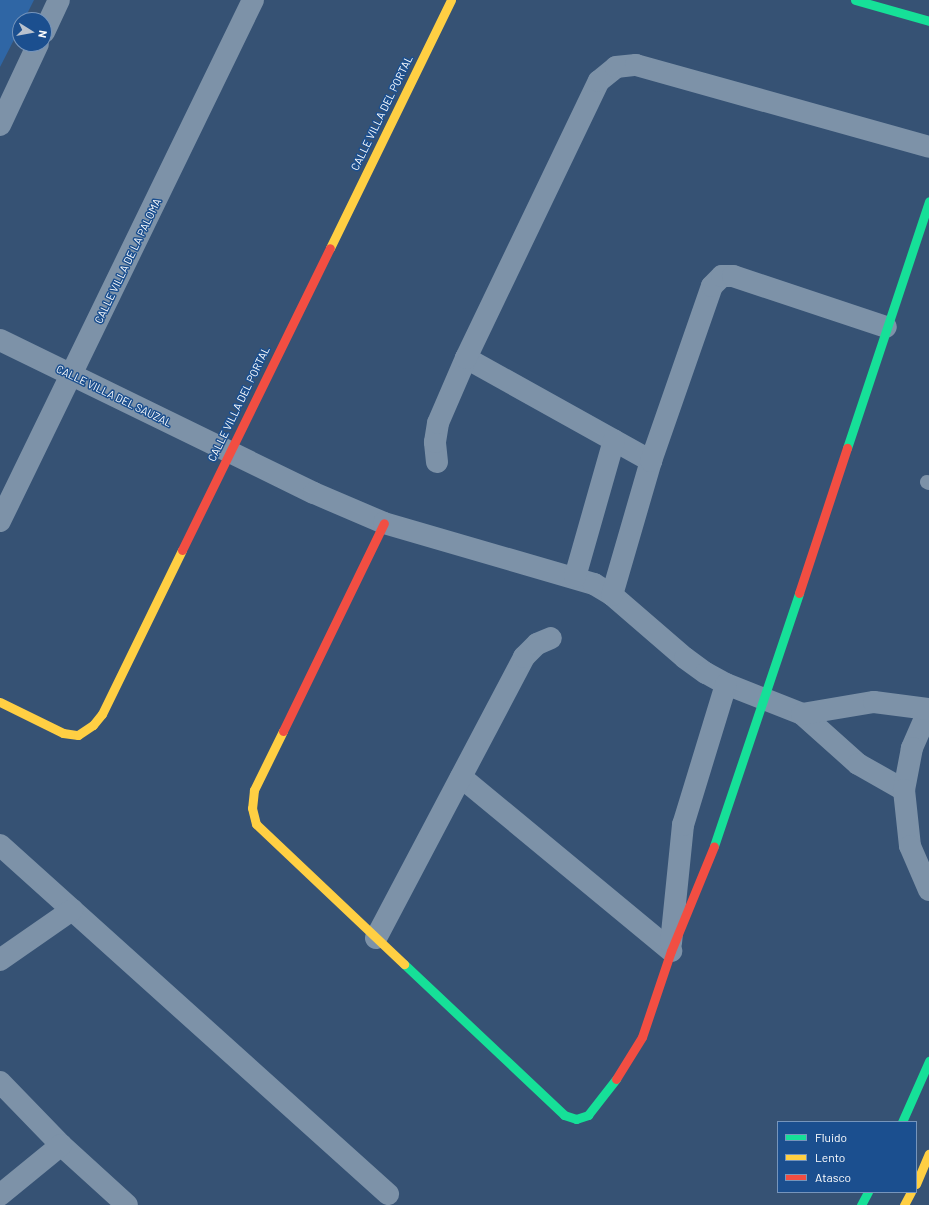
<!DOCTYPE html>
<style>
body{margin:0}
#map{position:relative;width:929px;height:1205px;overflow:hidden;background:#365274;font-family:Barlow,sans-serif}
div>[style]{position:absolute}
.green>*{inset:0;background:#2f66a5}
.lane>*{height:14px;margin:-7px;padding:0 7px;transform-origin:7px;border-radius:7px;background:#7d92a8}
.street>*{height:22px;margin:-11px;padding:0 11px;transform-origin:11px;border-radius:11px;background:#7d92a8}
.fast>*{height:9px;margin:-4.5px;padding:0 4.5px;transform-origin:4.5px;border-radius:4.5px;background:#16e098}
.slow>*{height:9px;margin:-4.5px;padding:0 4.5px;transform-origin:4.5px;border-radius:4.5px;background:#ffcf43}
.jam>*{height:9px;margin:-4.5px;padding:0 4.5px;transform-origin:4.5px;border-radius:4.5px;background:#f24e42}
span{translate:-50% -50%;white-space:nowrap;text-align:center;line-height:1.15;-webkit-text-stroke:3px #1b4f8f;paint-order:stroke}
.street-label{font-size:11px;color:#fff}
.legend{position:absolute;left:777px;top:1121px;width:140px;height:72px;box-sizing:border-box;background:#1b4f8f;border:1px solid #7695bc;margin:0;padding:5px 7px;list-style:none;font-size:12px;color:#fff}
.legend li{display:flex;align-items:center;gap:8px;height:20px}
.legend b{width:20px;border:1px solid #7695bc}
.north{position:absolute;left:12px;top:12px;width:40px;height:40px;box-sizing:border-box;background:#1b4f8f;border:1px solid #7695bc;border-radius:50%;rotate:101deg;font-size:11px;font-weight:700;line-height:16px;text-align:center;color:#fff}
.north::after{content:'';display:block;margin:auto;width:14px;height:18px;background:#b9c2ce;clip-path:polygon(50% 0,100% 100%,50% 72%,0 100%)}
</style>
<div id="map">
<div class="green">
<i style="clip-path:polygon(0 0,34px 0,24px 20px,20px 20px,20px 28px,0 67px)"></i>
</div>
<div class="lane">
<i style="left:927px;top:482px;width:2px;rotate:27deg"></i>
</div>
<div class="street">
<i style="left:44px;top:32px;width:35px;rotate:-65deg"></i>
<i style="left:0;top:125px;width:89px;rotate:-64.9deg"></i>
<i style="left:0;top:340px;width:349px;rotate:26deg"></i>
<i style="left:314px;top:493px;width:76px;rotate:23.2deg"></i>
<i style="left:384px;top:523px;width:219px;rotate:16.2deg"></i>
<i style="left:594px;top:584px;width:21px;rotate:31deg"></i>
<i style="left:612px;top:595px;width:96px;rotate:40.8deg"></i>
<i style="left:685px;top:658px;width:26px;rotate:36deg"></i>
<i style="left:706px;top:673px;width:23px;rotate:29deg"></i>
<i style="left:726px;top:684px;width:82px;rotate:21.5deg"></i>
<i style="left:802px;top:714px;width:75px;rotate:41.8deg"></i>
<i style="left:858px;top:764px;width:53px;rotate:29.5deg"></i>
<i style="left:466px;top:358px;width:212px;rotate:29.1deg"></i>
<i style="left:437px;top:462px;width:20px;rotate:-96deg"></i>
<i style="left:435px;top:442px;width:19px;rotate:-81deg"></i>
<i style="left:438px;top:423px;width:71px;rotate:-66.7deg"></i>
<i style="left:466px;top:358px;width:307px;rotate:-64.4deg"></i>
<i style="left:599px;top:81px;width:22px;rotate:-39deg"></i>
<i style="left:616px;top:67px;width:20px;rotate:-6deg"></i>
<i style="left:636px;top:65px;width:304px;rotate:15.6deg"></i>
<i style="left:0;top:521px;width:579px;rotate:-64.1deg"></i>
<i style="left:575px;top:577px;width:142px;rotate:-74.1deg"></i>
<i style="left:612px;top:595px;width:140px;rotate:-73.8deg"></i>
<i style="left:651px;top:461px;width:185px;rotate:-70.8deg"></i>
<i style="left:712px;top:286px;width:14px;rotate:-45deg"></i>
<i style="left:722px;top:276px;width:11px"></i>
<i style="left:733px;top:276px;width:161px;rotate:18.4deg"></i>
<i style="left:929px;top:709px;width:43px;rotate:113.6deg"></i>
<i style="left:912px;top:748px;width:43px;rotate:100.8deg"></i>
<i style="left:904px;top:790px;width:56px;rotate:83.9deg"></i>
<i style="left:910px;top:846px;width:48px;rotate:66.6deg"></i>
<i style="left:802px;top:714px;width:73px;rotate:-9.5deg"></i>
<i style="left:874px;top:702px;width:55px;rotate:7.3deg"></i>
<i style="left:461px;top:777px;width:273px;rotate:39.6deg"></i>
<i style="left:0;top:845px;width:522px;rotate:41.97deg"></i>
<i style="left:376px;top:938px;width:318px;rotate:-62.2deg"></i>
<i style="left:524px;top:657px;width:18px;rotate:-45deg"></i>
<i style="left:537px;top:644px;width:15px;rotate:-23deg"></i>
<i style="left:671px;top:943px;width:119px;rotate:-84.2deg"></i>
<i style="left:683px;top:825px;width:147px;rotate:-73deg"></i>
<i style="left:0;top:960px;width:88px;rotate:-34.8deg"></i>
<i style="left:0;top:1082px;width:88px;rotate:45.9deg"></i>
<i style="left:61px;top:1145px;width:89px;rotate:42.3deg"></i>
<i style="left:0;top:1195px;width:79px;rotate:-39.3deg"></i>
</div>
<div class="fast">
<i style="left:855px;top:0;width:77px;rotate:15.8deg"></i>
<i style="left:847px;top:448px;width:260px;rotate:-71.6deg"></i>
<i style="left:714px;top:846px;width:267px;rotate:-71.4deg"></i>
<i style="left:404px;top:964px;width:220px;rotate:43.3deg"></i>
<i style="left:564px;top:1115px;width:13px;rotate:18deg"></i>
<i style="left:576px;top:1119px;width:13px;rotate:-18deg"></i>
<i style="left:588px;top:1115px;width:46px;rotate:-52.1deg"></i>
<i style="left:902px;top:1122px;width:67px;rotate:-66.1deg"></i>
<i style="left:861px;top:1205px;width:15px;rotate:-62deg"></i>
</div>
<div class="slow">
<i style="left:330px;top:248px;width:276px;rotate:-64deg"></i>
<i style="left:0;top:702px;width:70px;rotate:26.2deg"></i>
<i style="left:63px;top:733px;width:15px;rotate:8deg"></i>
<i style="left:78px;top:735px;width:18px;rotate:-34deg"></i>
<i style="left:93px;top:725px;width:14px;rotate:-51deg"></i>
<i style="left:102px;top:714px;width:182px;rotate:-64deg"></i>
<i style="left:283px;top:731px;width:66px;rotate:116.2deg"></i>
<i style="left:254px;top:790px;width:18px;rotate:96deg"></i>
<i style="left:252px;top:808px;width:16px;rotate:76deg"></i>
<i style="left:256px;top:824px;width:204px;rotate:43.4deg"></i>
<i style="left:916px;top:1184px;width:33px;rotate:-67deg"></i>
<i style="left:904px;top:1205px;width:15px;rotate:-62deg"></i>
</div>
<div class="jam">
<i style="left:182px;top:550px;width:336px;rotate:-63.9deg"></i>
<i style="left:799px;top:593px;width:153px;rotate:-71.7deg"></i>
<i style="left:283px;top:731px;width:231px;rotate:-64.1deg"></i>
<i style="left:616px;top:1079px;width:49px;rotate:-58.2deg"></i>
<i style="left:642px;top:1037px;width:91px;rotate:-71.4deg"></i>
<i style="left:671px;top:951px;width:113px;rotate:-67.7deg"></i>
</div>
<div class="street-label">
<span style="left:382px;top:113px;rotate:-64deg">CALLE VILLA DEL PORTAL</span>
<span style="left:128px;top:261px;rotate:-64deg">CALLE VILLA DE LA PALOMA</span>
<span style="left:114px;top:396px;rotate:26deg">CALLE VILLA DEL SAUZAL</span>
<span style="left:239px;top:404px;rotate:-64deg">CALLE VILLA DEL PORTAL</span>
</div>
<ul class="legend">
<li><b style="height:5px;background:#16e098"></b>Fluido</li>
<li><b style="height:5px;background:#ffcf43"></b>Lento</li>
<li><b style="height:5px;background:#f24e42"></b>Atasco</li>
</ul>
<div class="north">N</div>
</div>
